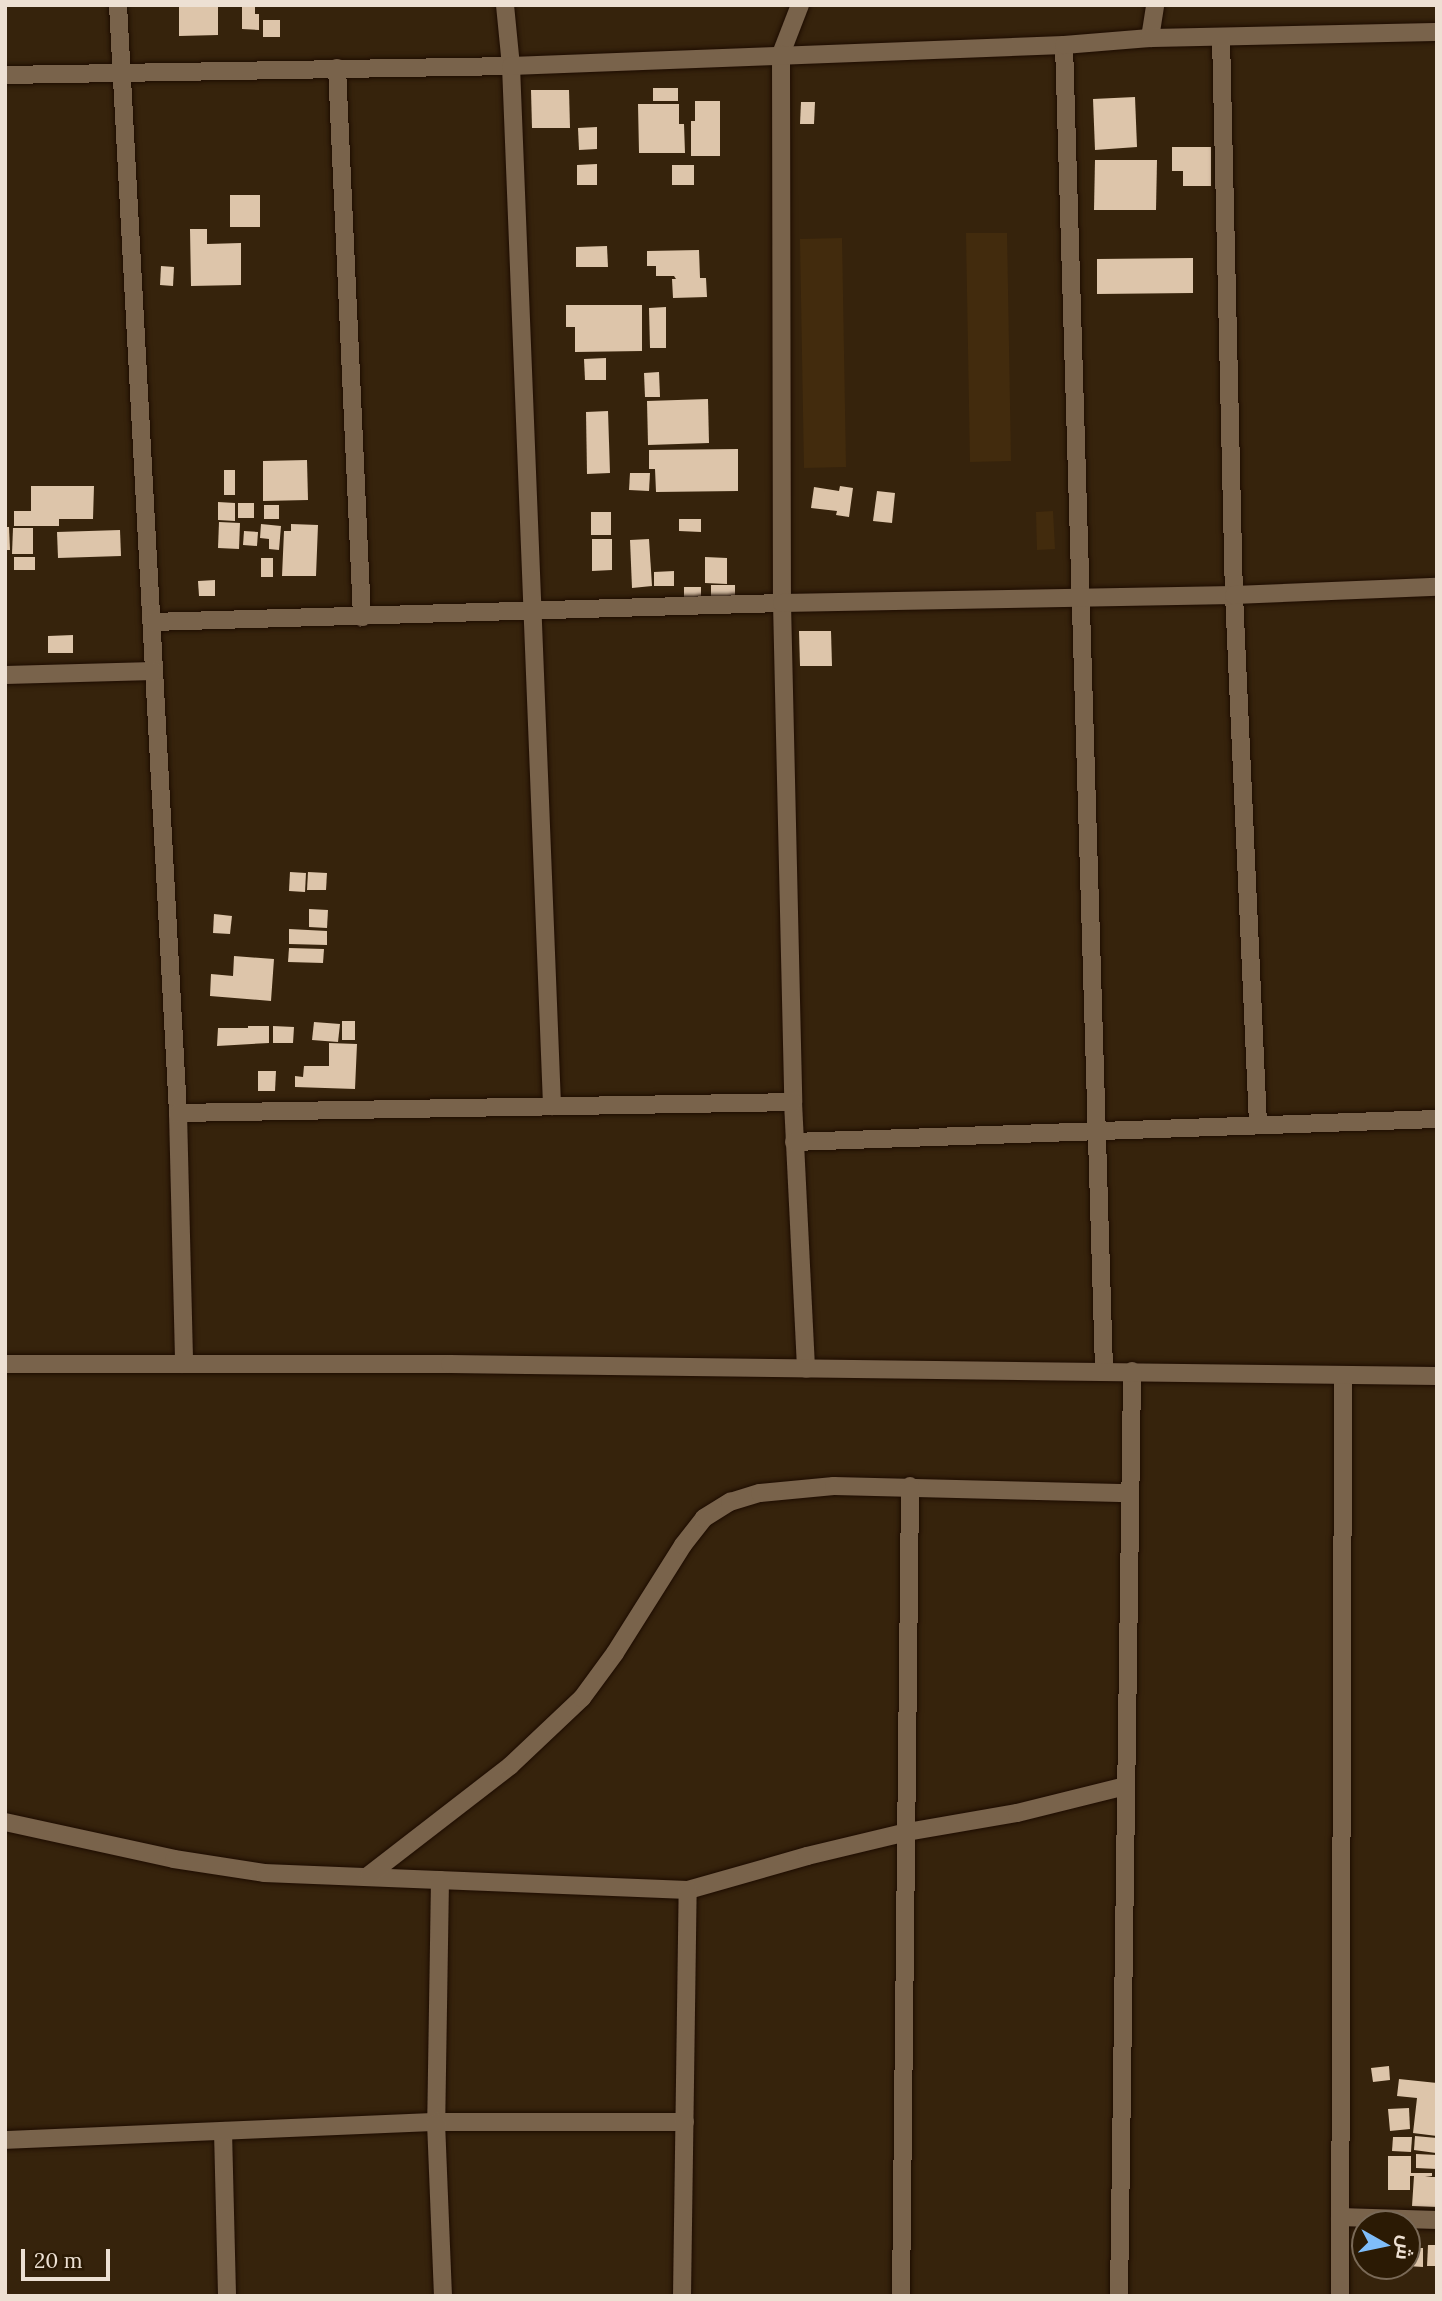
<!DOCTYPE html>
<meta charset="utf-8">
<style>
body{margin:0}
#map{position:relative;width:1442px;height:2301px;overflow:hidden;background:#36230c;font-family:Lora,Cairo,serif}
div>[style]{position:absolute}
.built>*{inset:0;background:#422b0d}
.building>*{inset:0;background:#ddc5aa}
.roads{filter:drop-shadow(0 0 2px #1d0c00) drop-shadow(0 0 2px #1d0c00)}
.minor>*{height:18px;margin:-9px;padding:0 9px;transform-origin:9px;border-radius:9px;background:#79634b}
.tertiary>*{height:18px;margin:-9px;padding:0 9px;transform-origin:9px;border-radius:9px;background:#79634b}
span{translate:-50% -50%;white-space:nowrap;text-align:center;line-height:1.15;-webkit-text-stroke:7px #2b1a04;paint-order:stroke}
.frame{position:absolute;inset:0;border:7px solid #ede0d3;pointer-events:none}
.north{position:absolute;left:1351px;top:2210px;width:70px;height:70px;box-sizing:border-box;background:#2b1a04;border:2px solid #796957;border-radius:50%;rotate:99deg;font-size:19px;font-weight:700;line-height:28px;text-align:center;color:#ede0d3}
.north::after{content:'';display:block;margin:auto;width:24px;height:32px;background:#7fbdfa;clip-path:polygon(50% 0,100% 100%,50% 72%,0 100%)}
.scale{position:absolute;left:21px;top:2249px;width:89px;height:32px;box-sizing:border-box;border:4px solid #ede0d3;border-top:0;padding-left:9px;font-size:21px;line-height:24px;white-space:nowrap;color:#ede0d3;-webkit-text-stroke:5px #2b1a04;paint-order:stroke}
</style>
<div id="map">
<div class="built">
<i style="clip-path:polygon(966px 233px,1007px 233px,1011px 461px,970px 462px)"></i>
<i style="clip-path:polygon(842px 238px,846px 467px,804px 468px,800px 239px)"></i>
<i style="clip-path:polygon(1053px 511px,1055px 549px,1037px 550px,1036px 512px)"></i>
</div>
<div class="building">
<i style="clip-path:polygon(179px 5px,218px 5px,218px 35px,179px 36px)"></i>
<i style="clip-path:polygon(242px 5px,255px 5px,255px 14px,259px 14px,259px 30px,242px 29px)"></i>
<i style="clip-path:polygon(263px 20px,280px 20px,280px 37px,263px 37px)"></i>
<i style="clip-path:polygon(653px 88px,678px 88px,678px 101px,653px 101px)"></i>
<i style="clip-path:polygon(531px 90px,569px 90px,570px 128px,532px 128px)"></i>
<i style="clip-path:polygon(1135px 97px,1137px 147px,1095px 150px,1093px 99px)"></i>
<i style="clip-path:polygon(695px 101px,720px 101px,720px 156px,691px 156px,691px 121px,695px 121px)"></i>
<i style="clip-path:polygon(801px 102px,815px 102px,814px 124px,800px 124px)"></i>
<i style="clip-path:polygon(638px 104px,679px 104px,679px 124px,684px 124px,685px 153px,639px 153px)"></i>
<i style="clip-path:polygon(597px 127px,597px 149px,579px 150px,578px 128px)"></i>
<i style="clip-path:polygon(1172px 147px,1211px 147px,1211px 186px,1183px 186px,1183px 171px,1172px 171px)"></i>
<i style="clip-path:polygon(1095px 160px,1157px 160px,1156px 210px,1094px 210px)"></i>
<i style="clip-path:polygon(597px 164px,597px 185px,577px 185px,577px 165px)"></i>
<i style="clip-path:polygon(672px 165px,694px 165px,694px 185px,672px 185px)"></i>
<i style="clip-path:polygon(230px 195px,260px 195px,260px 227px,230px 227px)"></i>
<i style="clip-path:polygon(190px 229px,207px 229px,207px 244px,241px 243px,241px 285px,191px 286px)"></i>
<i style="clip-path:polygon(607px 246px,608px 267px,576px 267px,576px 247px)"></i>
<i style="clip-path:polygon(699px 250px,700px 278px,706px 278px,707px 297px,673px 298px,672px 279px,676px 279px,674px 276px,656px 276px,656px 266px,647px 266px,647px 251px)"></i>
<i style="clip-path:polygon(1193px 258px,1193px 293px,1097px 294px,1097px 259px)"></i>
<i style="clip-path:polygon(161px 266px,174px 267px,173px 286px,160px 285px)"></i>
<i style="clip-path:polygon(566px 305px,642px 305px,642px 351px,575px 352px,575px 327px,566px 327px)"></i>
<i style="clip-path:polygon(666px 307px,666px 348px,650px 348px,649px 308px)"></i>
<i style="clip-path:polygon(606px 358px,606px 380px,585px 380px,584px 359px)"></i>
<i style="clip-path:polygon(659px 372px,660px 397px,645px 397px,644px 373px)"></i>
<i style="clip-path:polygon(708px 399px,709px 443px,648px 445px,647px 401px)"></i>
<i style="clip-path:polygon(608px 411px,610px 473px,587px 474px,586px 412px)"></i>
<i style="clip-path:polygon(738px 449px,738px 491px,656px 492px,655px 469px,649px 469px,649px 450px)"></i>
<i style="clip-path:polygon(307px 460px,308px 500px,263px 501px,263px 461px)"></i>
<i style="clip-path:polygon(224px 470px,235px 470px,235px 495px,224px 495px)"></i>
<i style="clip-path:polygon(630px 473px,650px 473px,649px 491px,629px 490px)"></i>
<i style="clip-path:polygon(31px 486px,94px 486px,93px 519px,59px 519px,59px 526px,14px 526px,14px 511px,31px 511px)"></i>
<i style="clip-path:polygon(840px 486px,853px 488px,849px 517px,836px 515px,837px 511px,811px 508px,814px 487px,839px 491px)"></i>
<i style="clip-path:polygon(877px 491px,895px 493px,892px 523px,873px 521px)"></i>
<i style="clip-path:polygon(218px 502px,235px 503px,235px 521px,218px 520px)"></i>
<i style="clip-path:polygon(238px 503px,254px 503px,254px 518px,238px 518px)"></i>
<i style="clip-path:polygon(264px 505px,279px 505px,279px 519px,264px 519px)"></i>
<i style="clip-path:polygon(591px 512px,611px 512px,611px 535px,591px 535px)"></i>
<i style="clip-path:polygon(679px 519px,701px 519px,701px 532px,679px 531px)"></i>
<i style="clip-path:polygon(219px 522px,240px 523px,239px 549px,218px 548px)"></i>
<i style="clip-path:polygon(261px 524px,281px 526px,279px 550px,269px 549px,269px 539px,260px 538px)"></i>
<i style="clip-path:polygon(291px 524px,318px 525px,316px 576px,282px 576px,284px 531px,291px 531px)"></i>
<i style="clip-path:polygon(5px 527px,9px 527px,10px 550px,5px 550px)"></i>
<i style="clip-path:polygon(13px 528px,33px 528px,33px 554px,12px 554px)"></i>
<i style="clip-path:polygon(120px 530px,121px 556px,58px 558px,57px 532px)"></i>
<i style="clip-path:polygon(244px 531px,258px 532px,257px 546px,243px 545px)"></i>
<i style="clip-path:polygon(592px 539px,612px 539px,612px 570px,592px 571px)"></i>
<i style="clip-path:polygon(649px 539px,652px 586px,632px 588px,630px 540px)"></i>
<i style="clip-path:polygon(14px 557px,35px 557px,35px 570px,14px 570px)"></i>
<i style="clip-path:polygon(705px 557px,727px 558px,727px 584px,705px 583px)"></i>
<i style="clip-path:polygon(261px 558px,273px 558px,273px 577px,261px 577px)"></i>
<i style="clip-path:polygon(674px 571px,674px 586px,654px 586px,654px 572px)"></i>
<i style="clip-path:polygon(215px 580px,215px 596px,199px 596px,198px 581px)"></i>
<i style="clip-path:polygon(711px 585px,735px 585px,735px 599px,711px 599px)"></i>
<i style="clip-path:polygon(684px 587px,701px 587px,701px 599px,684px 599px)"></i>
<i style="clip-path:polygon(799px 631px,831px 631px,832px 666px,800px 666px)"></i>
<i style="clip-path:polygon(73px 635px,73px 653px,48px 653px,48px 636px)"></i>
<i style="clip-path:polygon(290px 872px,306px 873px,305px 892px,289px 891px)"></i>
<i style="clip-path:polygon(308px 872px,327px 873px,326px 890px,307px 890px)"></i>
<i style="clip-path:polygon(309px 909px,328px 910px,327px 928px,309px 927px)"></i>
<i style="clip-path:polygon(214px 914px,232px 916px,230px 934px,213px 933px)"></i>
<i style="clip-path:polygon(289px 929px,327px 931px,327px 945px,289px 944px)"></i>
<i style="clip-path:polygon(289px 948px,324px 949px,323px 963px,288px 962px)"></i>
<i style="clip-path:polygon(234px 956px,274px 959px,271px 1001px,210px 996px,211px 974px,233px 976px)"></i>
<i style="clip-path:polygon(342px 1021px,355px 1021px,355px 1040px,342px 1040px)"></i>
<i style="clip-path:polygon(314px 1022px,340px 1024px,338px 1042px,312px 1040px)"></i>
<i style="clip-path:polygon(248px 1026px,269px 1026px,269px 1043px,217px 1046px,218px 1028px,248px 1028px)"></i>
<i style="clip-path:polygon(273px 1026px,294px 1027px,293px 1043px,273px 1043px)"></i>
<i style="clip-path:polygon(329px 1043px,357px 1044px,355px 1089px,295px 1087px,295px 1076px,303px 1077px,304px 1066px,329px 1066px)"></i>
<i style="clip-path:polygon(258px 1071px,276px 1071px,275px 1091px,258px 1091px)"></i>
<i style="clip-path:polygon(1389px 2066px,1390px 2080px,1373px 2082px,1371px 2068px)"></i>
<i style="clip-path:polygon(1399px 2079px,1437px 2083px,1437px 2136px,1413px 2133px,1417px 2098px,1397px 2096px)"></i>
<i style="clip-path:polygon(1409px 2108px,1410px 2129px,1390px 2131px,1388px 2109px)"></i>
<i style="clip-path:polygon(1415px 2136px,1437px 2138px,1436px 2153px,1414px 2150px)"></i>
<i style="clip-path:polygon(1393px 2137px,1412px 2137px,1411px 2152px,1392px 2151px)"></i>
<i style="clip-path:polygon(1416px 2154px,1437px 2155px,1437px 2169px,1416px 2168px)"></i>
<i style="clip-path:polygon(1388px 2156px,1411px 2156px,1411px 2173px,1432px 2173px,1432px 2176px,1425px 2177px,1437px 2177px,1437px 2207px,1412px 2206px,1414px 2176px,1410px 2176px,1410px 2190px,1388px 2190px)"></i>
<i style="clip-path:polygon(1428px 2245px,1437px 2245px,1437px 2266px,1427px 2266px)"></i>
<i style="clip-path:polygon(1407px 2248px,1423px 2248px,1423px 2267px,1407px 2266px)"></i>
</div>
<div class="roads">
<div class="minor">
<i style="left:118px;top:5px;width:1110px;rotate:86.9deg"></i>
<i style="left:178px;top:1113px;width:251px;rotate:88.6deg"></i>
<i style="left:505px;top:5px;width:61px;rotate:84.4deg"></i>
<i style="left:511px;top:66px;width:1041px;rotate:87.74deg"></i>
<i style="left:800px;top:5px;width:53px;rotate:111.2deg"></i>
<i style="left:781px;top:54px;width:549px;rotate:89.9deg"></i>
<i style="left:782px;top:603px;width:499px;rotate:88.7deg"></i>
<i style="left:793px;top:1102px;width:267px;rotate:87.2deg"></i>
<i style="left:1221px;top:37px;width:558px;rotate:88.67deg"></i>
<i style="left:1234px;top:595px;width:529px;rotate:87.4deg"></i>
<i style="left:1150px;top:38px;width:33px;rotate:-81deg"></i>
<i style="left:1064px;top:45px;width:1327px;rotate:88.27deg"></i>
<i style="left:337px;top:68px;width:550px;rotate:87.39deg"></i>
<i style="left:5px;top:75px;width:506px;rotate:-1.02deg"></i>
<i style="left:511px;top:66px;width:553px;rotate:-2.17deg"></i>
<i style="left:1064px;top:45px;width:86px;rotate:-4.7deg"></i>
<i style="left:1150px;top:38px;width:287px;rotate:-1.2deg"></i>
<i style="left:152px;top:622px;width:630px;rotate:-1.73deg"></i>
<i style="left:782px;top:603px;width:452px;rotate:-1deg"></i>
<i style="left:1234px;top:595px;width:203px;rotate:-2.3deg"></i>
<i style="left:5px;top:675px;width:149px;rotate:-1.5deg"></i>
<i style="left:178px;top:1113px;width:615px;rotate:-1.02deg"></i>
<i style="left:794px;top:1142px;width:643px;rotate:-2.05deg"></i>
<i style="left:5px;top:1822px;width:173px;rotate:12.3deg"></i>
<i style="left:174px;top:1859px;width:91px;rotate:8.8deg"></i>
<i style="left:264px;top:1873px;width:424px;rotate:2.3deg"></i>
<i style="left:688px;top:1890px;width:124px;rotate:-15.9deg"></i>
<i style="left:807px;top:1856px;width:103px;rotate:-13.5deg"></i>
<i style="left:907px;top:1832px;width:112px;rotate:-9.8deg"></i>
<i style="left:1017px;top:1813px;width:112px;rotate:-13.9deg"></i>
<i style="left:369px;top:1875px;width:178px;rotate:-37.7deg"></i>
<i style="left:510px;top:1766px;width:99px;rotate:-43.4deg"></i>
<i style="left:582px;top:1698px;width:56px;rotate:-53.7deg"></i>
<i style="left:615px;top:1653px;width:128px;rotate:-57.8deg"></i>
<i style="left:683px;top:1545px;width:34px;rotate:-52deg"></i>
<i style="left:704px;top:1518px;width:31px;rotate:-32deg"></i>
<i style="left:730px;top:1502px;width:31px;rotate:-17deg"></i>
<i style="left:760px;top:1493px;width:74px;rotate:-5.4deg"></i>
<i style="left:834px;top:1486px;width:296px;rotate:1.4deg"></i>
<i style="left:440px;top:1880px;width:242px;rotate:90.9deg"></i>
<i style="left:436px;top:2122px;width:249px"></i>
<i style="left:223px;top:2131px;width:165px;rotate:88.6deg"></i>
<i style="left:5px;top:2140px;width:431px;rotate:-2.4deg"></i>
<i style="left:436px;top:2122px;width:174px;rotate:87.7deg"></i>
<i style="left:1340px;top:2217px;width:97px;rotate:1.8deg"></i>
<i style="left:682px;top:2296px;width:406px;rotate:-89.2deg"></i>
<i style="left:901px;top:2296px;width:810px;rotate:-89.36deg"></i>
<i style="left:1119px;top:2296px;width:925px;rotate:-89.19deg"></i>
<i style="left:1340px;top:2296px;width:921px;rotate:-89.81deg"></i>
</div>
<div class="tertiary">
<i style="left:5px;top:1364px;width:445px"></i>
<i style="left:450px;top:1364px;width:987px;rotate:0.7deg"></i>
</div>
</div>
<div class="frame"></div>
<div class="north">ش</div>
<div class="scale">20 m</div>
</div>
